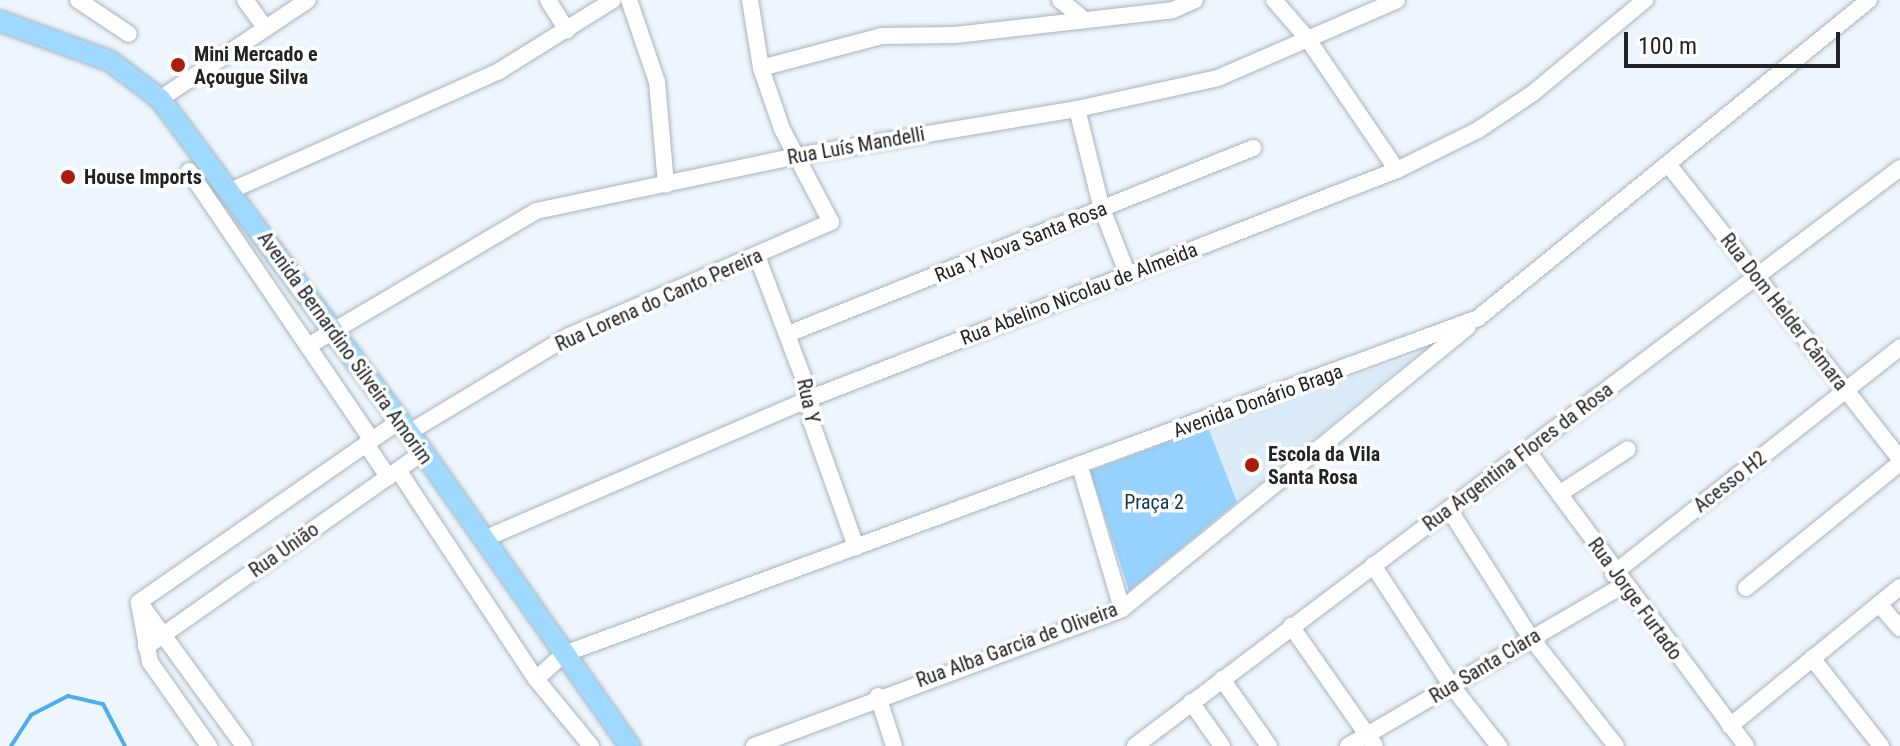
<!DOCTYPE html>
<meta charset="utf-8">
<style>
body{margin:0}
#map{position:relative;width:1900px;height:746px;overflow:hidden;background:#edf6fe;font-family:"Roboto Condensed",sans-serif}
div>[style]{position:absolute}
.built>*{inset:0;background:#dbecf8}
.green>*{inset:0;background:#97d3fe}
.stream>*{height:4px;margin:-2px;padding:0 2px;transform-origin:2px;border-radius:2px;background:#4dadec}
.roads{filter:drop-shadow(0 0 2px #abb4bb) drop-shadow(0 0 2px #abb4bb)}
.minor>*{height:16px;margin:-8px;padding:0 8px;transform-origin:8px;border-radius:8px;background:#fff}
.major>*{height:20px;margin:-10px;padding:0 10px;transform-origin:10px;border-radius:10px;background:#9fd9ff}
.dots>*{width:22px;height:22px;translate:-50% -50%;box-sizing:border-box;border:4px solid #fff;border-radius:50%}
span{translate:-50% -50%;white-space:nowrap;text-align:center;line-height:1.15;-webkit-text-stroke:7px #fff;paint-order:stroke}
.poi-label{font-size:20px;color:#212427;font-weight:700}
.left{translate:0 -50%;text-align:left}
.street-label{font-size:20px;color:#212427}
.park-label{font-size:20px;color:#0e3750}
.scale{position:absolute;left:1624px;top:32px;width:216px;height:36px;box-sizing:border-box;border:4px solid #212427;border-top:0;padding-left:10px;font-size:24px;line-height:28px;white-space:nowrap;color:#212427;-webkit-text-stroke:6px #fff;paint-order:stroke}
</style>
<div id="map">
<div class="built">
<i style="clip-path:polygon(1419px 353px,1237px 502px,1208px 427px)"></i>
</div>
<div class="green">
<i style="clip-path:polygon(1208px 427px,1237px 502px,1129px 591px,1090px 471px)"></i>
</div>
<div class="stream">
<i style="left:11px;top:746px;width:37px;rotate:-57deg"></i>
<i style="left:31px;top:715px;width:42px;rotate:-27.2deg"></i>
<i style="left:68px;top:696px;width:36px;rotate:13deg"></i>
<i style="left:103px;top:704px;width:47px;rotate:62.4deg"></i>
</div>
<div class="roads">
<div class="minor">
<i style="left:78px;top:0;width:61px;rotate:33.7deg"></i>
<i style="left:245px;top:0;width:34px;rotate:54deg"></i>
<i style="left:548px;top:0;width:36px;rotate:58deg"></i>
<i style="left:629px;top:0;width:87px;rotate:71.1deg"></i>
<i style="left:657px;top:82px;width:103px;rotate:85deg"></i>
<i style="left:1060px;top:0;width:26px;rotate:39deg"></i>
<i style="left:1274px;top:0;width:50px;rotate:49deg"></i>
<i style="left:1307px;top:38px;width:160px;rotate:55.7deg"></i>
<i style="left:761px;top:68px;width:125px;rotate:-14.8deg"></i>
<i style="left:882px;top:36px;width:73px;rotate:-0.8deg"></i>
<i style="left:955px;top:35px;width:219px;rotate:-6.5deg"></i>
<i style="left:1173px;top:10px;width:24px;rotate:-24deg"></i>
<i style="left:160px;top:99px;width:178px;rotate:-33.8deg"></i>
<i style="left:1077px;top:109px;width:103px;rotate:76deg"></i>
<i style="left:1102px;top:209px;width:71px;rotate:68.5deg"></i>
<i style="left:1668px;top:164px;width:375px;rotate:51.8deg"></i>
<i style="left:189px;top:171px;width:325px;rotate:55.8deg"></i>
<i style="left:230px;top:191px;width:295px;rotate:-24deg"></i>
<i style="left:499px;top:71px;width:134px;rotate:-31.9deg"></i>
<i style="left:757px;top:256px;width:152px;rotate:69.2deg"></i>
<i style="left:811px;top:398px;width:23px;rotate:90deg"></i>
<i style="left:811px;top:421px;width:134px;rotate:70.3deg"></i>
<i style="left:788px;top:334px;width:501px;rotate:-21.8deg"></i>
<i style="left:308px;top:346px;width:265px;rotate:-30.6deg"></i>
<i style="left:536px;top:211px;width:266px;rotate:-11.9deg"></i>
<i style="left:796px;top:156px;width:285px;rotate:-9.5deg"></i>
<i style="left:1077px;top:109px;width:144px;rotate:-12.4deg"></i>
<i style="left:1218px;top:78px;width:195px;rotate:-23.5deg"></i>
<i style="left:408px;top:433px;width:188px;rotate:-31.1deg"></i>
<i style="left:569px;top:336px;width:286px;rotate:-23.5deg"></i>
<i style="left:831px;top:222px;width:105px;rotate:-117.8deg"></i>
<i style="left:782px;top:129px;width:65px;rotate:-109deg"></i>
<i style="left:761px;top:68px;width:69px;rotate:-99.2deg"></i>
<i style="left:366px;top:444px;width:40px;rotate:56deg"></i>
<i style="left:1527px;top:450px;width:368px;rotate:53.5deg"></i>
<i style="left:1080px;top:467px;width:148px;rotate:73.5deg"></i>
<i style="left:398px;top:470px;width:250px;rotate:56.6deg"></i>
<i style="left:536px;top:679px;width:87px;rotate:50.6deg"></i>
<i style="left:1559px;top:494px;width:82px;rotate:-33.1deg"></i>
<i style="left:1449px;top:509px;width:153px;rotate:57.6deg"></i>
<i style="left:1531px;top:638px;width:137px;rotate:51.8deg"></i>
<i style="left:484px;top:539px;width:356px;rotate:-23.3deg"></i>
<i style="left:811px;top:398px;width:629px;rotate:-21.26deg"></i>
<i style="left:1397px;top:170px;width:90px;rotate:-26.3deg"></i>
<i style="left:1478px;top:130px;width:66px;rotate:-33.9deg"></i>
<i style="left:1533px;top:93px;width:146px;rotate:-39.7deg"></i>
<i style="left:1373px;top:565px;width:143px;rotate:57deg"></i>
<i style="left:1451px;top:685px;width:78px;rotate:51.8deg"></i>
<i style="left:1613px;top:574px;width:366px;rotate:-38.3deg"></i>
<i style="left:1746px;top:588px;width:198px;rotate:-39.1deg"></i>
<i style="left:139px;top:602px;width:317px;rotate:-34.8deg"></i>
<i style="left:139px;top:602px;width:178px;rotate:53.9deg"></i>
<i style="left:139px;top:604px;width:59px;rotate:79.3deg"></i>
<i style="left:150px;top:662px;width:103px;rotate:54.9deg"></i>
<i style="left:1879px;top:604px;width:32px;rotate:49deg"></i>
<i style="left:1291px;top:626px;width:146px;rotate:55deg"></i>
<i style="left:146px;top:647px;width:339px;rotate:-35.1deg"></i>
<i style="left:1812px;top:658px;width:112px;rotate:51.9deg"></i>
<i style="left:536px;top:679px;width:38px;rotate:-42deg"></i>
<i style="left:564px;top:654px;width:974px;rotate:-20.18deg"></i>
<i style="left:1478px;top:318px;width:504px;rotate:-39.12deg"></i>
<i style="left:1222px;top:679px;width:82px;rotate:55deg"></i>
<i style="left:878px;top:696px;width:52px;rotate:72.3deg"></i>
<i style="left:1191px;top:702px;width:54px;rotate:54.8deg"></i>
<i style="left:1730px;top:726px;width:220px;rotate:-39.3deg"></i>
<i style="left:754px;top:746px;width:393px;rotate:-20.4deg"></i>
<i style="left:1122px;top:609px;width:446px;rotate:-39.2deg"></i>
<i style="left:1135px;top:746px;width:959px;rotate:-37.07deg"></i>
<i style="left:1348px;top:746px;width:317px;rotate:-30.3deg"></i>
</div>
<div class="major">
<i style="left:0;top:21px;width:117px;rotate:20deg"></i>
<i style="left:110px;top:61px;width:63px;rotate:37.2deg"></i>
<i style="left:160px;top:99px;width:440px;rotate:53.3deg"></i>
<i style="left:423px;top:452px;width:360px;rotate:54.9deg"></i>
</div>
</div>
<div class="dots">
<i style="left:178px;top:65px;background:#ac1c0b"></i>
<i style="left:68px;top:177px;background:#ac1c0b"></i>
<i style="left:1252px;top:465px;background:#ac1c0b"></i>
</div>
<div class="poi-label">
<span class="left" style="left:194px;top:66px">Mini Mercado e<br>Açougue Silva</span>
<span class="left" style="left:84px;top:177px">House Imports</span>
<span class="left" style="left:1268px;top:466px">Escola da Vila<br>Santa Rosa</span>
</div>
<div class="street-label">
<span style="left:856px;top:146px;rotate:-10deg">Rua Luís Mandelli</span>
<span style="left:1021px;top:242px;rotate:-22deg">Rua Y Nova Santa Rosa</span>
<span style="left:1079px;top:294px;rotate:-21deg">Rua Abelino Nicolau de Almeida</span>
<span style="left:659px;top:300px;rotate:-24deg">Rua Lorena do Canto Pereira</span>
<span style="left:1784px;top:312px;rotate:52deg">Rua Dom Helder Câmara</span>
<span style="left:345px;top:348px;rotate:54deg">Avenida Bernardino Silveira Amorim</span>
<span style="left:808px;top:401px;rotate:78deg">Rua Y</span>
<span style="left:1258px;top:401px;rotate:-20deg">Avenida Donário Braga</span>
<span style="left:1518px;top:457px;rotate:-37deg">Rua Argentina Flores da Rosa</span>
<span style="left:1730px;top:482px;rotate:-38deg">Acesso H2</span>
<span style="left:284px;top:550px;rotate:-35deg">Rua União</span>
<span style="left:1635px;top:599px;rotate:54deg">Rua Jorge Furtado</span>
<span style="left:1017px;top:645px;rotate:-20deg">Rua Alba Garcia de Oliveira</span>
<span style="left:1485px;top:666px;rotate:-31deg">Rua Santa Clara</span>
</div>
<div class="park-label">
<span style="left:1154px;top:502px">Praça 2</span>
</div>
<div class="scale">100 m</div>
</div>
